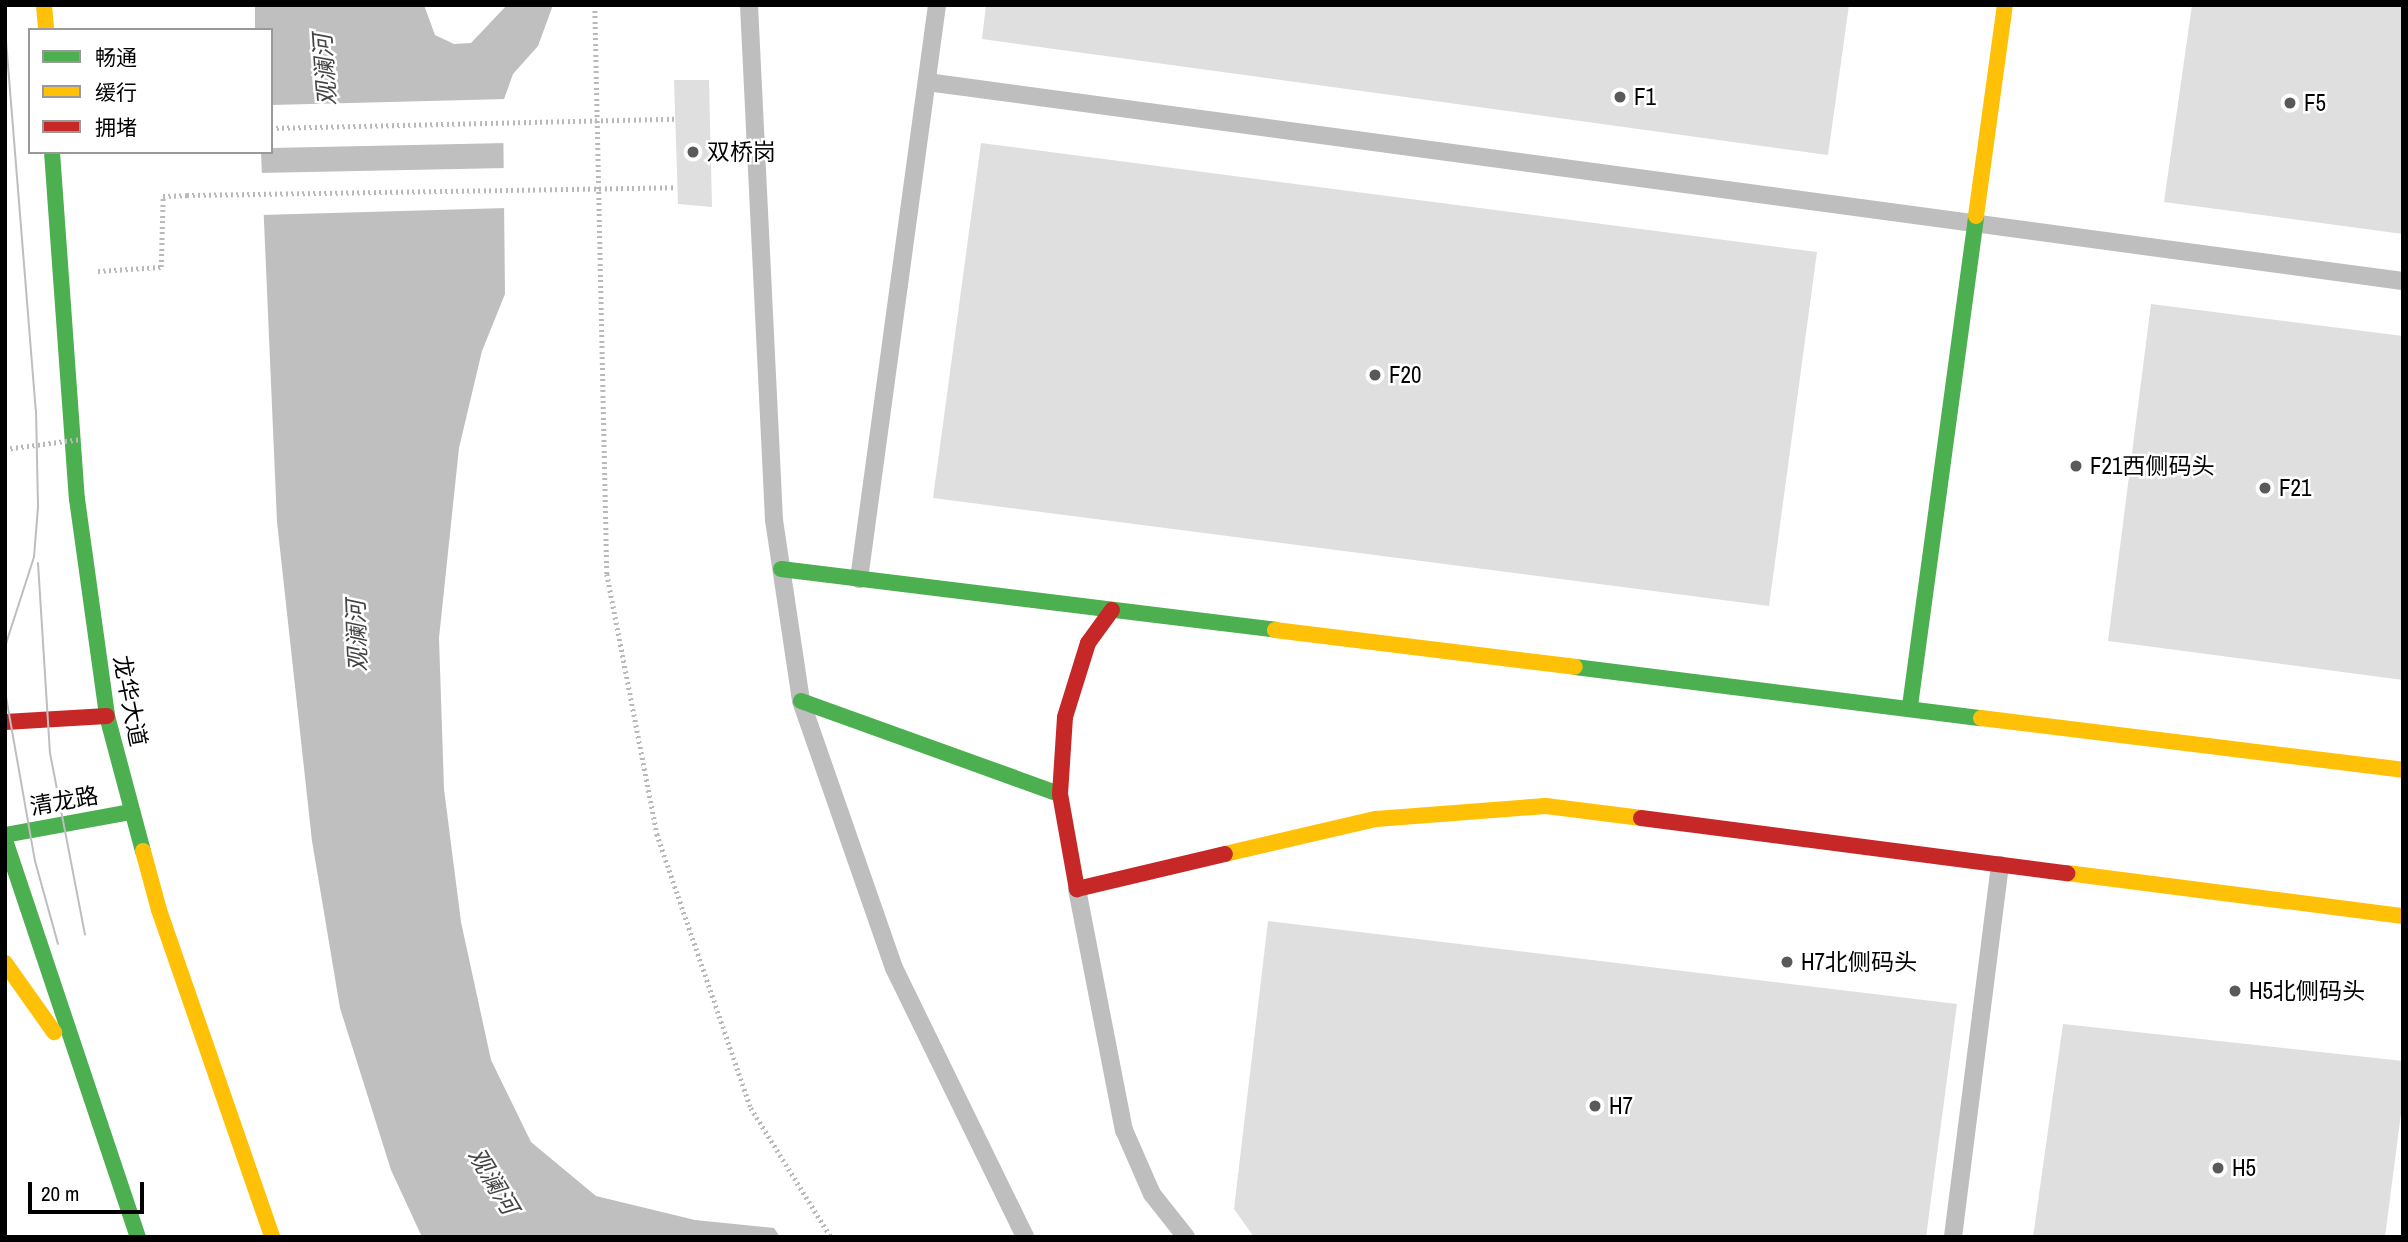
<!DOCTYPE html>
<meta charset="utf-8">
<style>
body{margin:0}
#map{position:relative;width:2408px;height:1242px;overflow:hidden;background:#fff;font-family:"Archivo Narrow","Noto Sans SC",sans-serif}
div>[style]{position:absolute}
.water>*{inset:0;background:#bfbfbf}
.pier>*{inset:0;background:#fff}
.building>*{inset:0;background:#dfdfdf}
.path>*{height:4.5px;margin-top:-2.25px;transform-origin:0;background:repeating-linear-gradient(90deg,#b9b9b9 0 2px,transparent 0 5.5px)}
.lane>*{height:18px;margin:-9px;padding:0 9px;transform-origin:9px;border-radius:9px;background:#bebebe}
.fast>*{height:16px;margin:-8px;padding:0 8px;transform-origin:8px;border-radius:8px;background:#4caf50}
.slow>*{height:16px;margin:-8px;padding:0 8px;transform-origin:8px;border-radius:8px;background:#ffc107}
.jam>*{height:16px;margin:-8px;padding:0 8px;transform-origin:8px;border-radius:8px;background:#c62828}
.tram>*{height:2px;margin:-1px;padding:0 1px;transform-origin:1px;border-radius:1px;background:#bebebe}
.path-bridge>*{height:4.5px;margin-top:-2.25px;transform-origin:0;background:repeating-linear-gradient(90deg,#b9b9b9 0 2px,transparent 0 5.5px)}
.dots>*{width:19px;height:19px;translate:-50% -50%;box-sizing:border-box;border:4px solid #fff;border-radius:50%}
span{translate:-50% -50%;white-space:nowrap;text-align:center;line-height:1.15;-webkit-text-stroke:5px #fff;paint-order:stroke}
.poi-label{font-size:23px;color:#000}
.left{translate:0 -50%;text-align:left}
.street-label{font-size:23px;color:#000}
.water-label{font-size:24px;color:#444;font-style:italic}
.frame{position:absolute;inset:0;border:7px solid #000;pointer-events:none}
.legend{position:absolute;left:28px;top:28px;width:245px;height:126px;box-sizing:border-box;background:#fff;border:2px solid #999;margin:0;padding:9px 12px;list-style:none;font-size:21px;color:#000}
.legend li{display:flex;align-items:center;gap:14px;height:35px}
.legend b{width:35px;border:2px solid #999}
.scale{position:absolute;left:28px;top:1182px;width:116px;height:32px;box-sizing:border-box;border:4px solid #000;border-top:0;padding-left:9px;font-size:21px;line-height:24px;white-space:nowrap;color:#000;-webkit-text-stroke:5px #fff;paint-order:stroke}
</style>
<div id="map">
<div class="water">
<i style="clip-path:polygon(255px 5px,424px 5px,435px 35px,454px 44px,471px 43px,507px 5px,553px 5px,538px 46px,513px 74px,503px 102px,505px 294px,482px 351px,459px 448px,439px 638px,444px 789px,461px 922px,491px 1060px,531px 1142px,596px 1196px,695px 1220px,774px 1228px,780px 1237px,422px 1237px,391px 1170px,340px 1008px,312px 841px,277px 522px,261px 152px,271px 152px,271px 30px,255px 30px)"></i>
</div>
<div class="pier">
<i style="clip-path:polygon(507px 99px,507px 143px,271px 148px,271px 105px)"></i>
<i style="clip-path:polygon(507px 168px,507px 208px,261px 215px,258px 173px)"></i>
</div>
<div class="building">
<i style="clip-path:polygon(986px 5px,1849px 5px,1828px 155px,982px 39px)"></i>
<i style="clip-path:polygon(2192px 5px,2403px 5px,2403px 234px,2164px 202px)"></i>
<i style="clip-path:polygon(674px 80px,709px 80px,712px 207px,678px 204px)"></i>
<i style="clip-path:polygon(981px 143px,1817px 252px,1769px 606px,933px 498px)"></i>
<i style="clip-path:polygon(2151px 304px,2403px 336px,2403px 680px,2108px 641px)"></i>
<i style="clip-path:polygon(1268px 921px,1957px 1004px,1926px 1237px,1254px 1237px,1234px 1209px)"></i>
<i style="clip-path:polygon(2063px 1024px,2403px 1061px,2403px 1098px,2385px 1237px,2033px 1237px)"></i>
</div>
<div class="path">
<i style="left:595px;top:5px;width:569px;rotate:88.79deg"></i>
<i style="left:607px;top:574px;width:265px;rotate:79.1deg"></i>
<i style="left:657px;top:834px;width:290px;rotate:71.1deg"></i>
<i style="left:751px;top:1108px;width:152px;rotate:58.2deg"></i>
<i style="left:98px;top:271px;width:63px;rotate:-3.6deg"></i>
<i style="left:161px;top:267px;width:71px;rotate:-88.4deg"></i>
<i style="left:163px;top:196px;width:24px;rotate:-2deg"></i>
</div>
<div class="lane">
<i style="left:749px;top:5px;width:516px;rotate:87.22deg"></i>
<i style="left:774px;top:520px;width:183px;rotate:81.5deg"></i>
<i style="left:801px;top:701px;width:283px;rotate:70.8deg"></i>
<i style="left:894px;top:968px;width:299px;rotate:64deg"></i>
<i style="left:927px;top:82px;width:1489px;rotate:7.68deg"></i>
<i style="left:859px;top:579px;width:579px;rotate:-82.26deg"></i>
<i style="left:1077px;top:889px;width:246px;rotate:79deg"></i>
<i style="left:1124px;top:1130px;width:70px;rotate:66.4deg"></i>
<i style="left:1152px;top:1194px;width:55px;rotate:51.7deg"></i>
<i style="left:1953px;top:1237px;width:375px;rotate:-82.8deg"></i>
</div>
<div class="fast">
<i style="left:52px;top:152px;width:348px;rotate:85.9deg"></i>
<i style="left:77px;top:499px;width:219px;rotate:82.1deg"></i>
<i style="left:107px;top:716px;width:140px;rotate:75.1deg"></i>
<i style="left:781px;top:569px;width:498px;rotate:7deg"></i>
<i style="left:1575px;top:667px;width:409px;rotate:7.2deg"></i>
<i style="left:801px;top:701px;width:275px;rotate:19.8deg"></i>
<i style="left:1910px;top:706px;width:494px;rotate:-82.3deg"></i>
<i style="left:5px;top:835px;width:127px;rotate:-10.4deg"></i>
<i style="left:5px;top:840px;width:419px;rotate:71.5deg"></i>
</div>
<div class="slow">
<i style="left:44px;top:5px;width:25px;rotate:85deg"></i>
<i style="left:1976px;top:216px;width:213px;rotate:-82.2deg"></i>
<i style="left:1275px;top:630px;width:302px;rotate:7deg"></i>
<i style="left:1981px;top:718px;width:425px;rotate:7deg"></i>
<i style="left:143px;top:851px;width:61px;rotate:74.8deg"></i>
<i style="left:159px;top:910px;width:346px;rotate:70.9deg"></i>
<i style="left:1225px;top:854px;width:155px;rotate:-13.1deg"></i>
<i style="left:1376px;top:819px;width:170px;rotate:-4.4deg"></i>
<i style="left:1546px;top:806px;width:96px;rotate:7.2deg"></i>
<i style="left:2067px;top:873px;width:339px;rotate:7.3deg"></i>
<i style="left:5px;top:963px;width:85px;rotate:54.6deg"></i>
</div>
<div class="jam">
<i style="left:1112px;top:610px;width:41px;rotate:126deg"></i>
<i style="left:1088px;top:643px;width:77px;rotate:107.3deg"></i>
<i style="left:1065px;top:717px;width:77px;rotate:93.7deg"></i>
<i style="left:1060px;top:794px;width:97px;rotate:79.9deg"></i>
<i style="left:1077px;top:889px;width:152px;rotate:-13.3deg"></i>
<i style="left:5px;top:722px;width:102px;rotate:-3.4deg"></i>
<i style="left:1641px;top:818px;width:430px;rotate:7.4deg"></i>
</div>
<div class="tram">
<i style="left:5px;top:28px;width:383px;rotate:85.4deg"></i>
<i style="left:36px;top:410px;width:97px;rotate:88.8deg"></i>
<i style="left:38px;top:507px;width:50px;rotate:94.6deg"></i>
<i style="left:34px;top:557px;width:95px;rotate:107.9deg"></i>
<i style="left:38px;top:563px;width:190px;rotate:86.4deg"></i>
<i style="left:50px;top:753px;width:185px;rotate:79.1deg"></i>
<i style="left:5px;top:691px;width:173px;rotate:80deg"></i>
<i style="left:35px;top:861px;width:86px;rotate:74.5deg"></i>
</div>
<div class="path-bridge">
<i style="left:271px;top:128px;width:404px;rotate:-1.3deg"></i>
<i style="left:187px;top:195px;width:489px;rotate:-0.9deg"></i>
<i style="left:5px;top:449px;width:77px;rotate:-7.5deg"></i>
</div>
<div class="dots">
<i style="left:1620px;top:97px;background:#595959"></i>
<i style="left:2290px;top:103px;background:#595959"></i>
<i style="left:693px;top:152px;background:#595959"></i>
<i style="left:1375px;top:375px;background:#595959"></i>
<i style="left:2076px;top:466px;background:#595959"></i>
<i style="left:2265px;top:488px;background:#595959"></i>
<i style="left:1787px;top:962px;background:#595959"></i>
<i style="left:2235px;top:991px;background:#595959"></i>
<i style="left:1595px;top:1106px;background:#595959"></i>
<i style="left:2218px;top:1168px;background:#595959"></i>
</div>
<div class="poi-label">
<span class="left" style="left:1634px;top:97px">F1</span>
<span class="left" style="left:2304px;top:103px">F5</span>
<span class="left" style="left:707px;top:152px">双桥岗</span>
<span class="left" style="left:1389px;top:375px">F20</span>
<span class="left" style="left:2090px;top:466px">F21西侧码头</span>
<span class="left" style="left:2279px;top:488px">F21</span>
<span class="left" style="left:1801px;top:962px">H7北侧码头</span>
<span class="left" style="left:2249px;top:991px">H5北侧码头</span>
<span class="left" style="left:1609px;top:1106px">H7</span>
<span class="left" style="left:2232px;top:1168px">H5</span>
</div>
<div class="street-label">
<span style="left:130px;top:701px;rotate:79deg">龙华大道</span>
<span style="left:64px;top:801px;rotate:-10deg">清龙路</span>
</div>
<div class="water-label">
<span style="left:325px;top:70px;rotate:-94deg">观澜河</span>
<span style="left:357px;top:636px;rotate:-92deg">观澜河</span>
<span style="left:493px;top:1181px;rotate:59deg">观澜河</span>
</div>
<div class="frame"></div>
<ul class="legend">
<li><b style="height:9px;background:#4caf50"></b>畅通</li>
<li><b style="height:9px;background:#ffc107"></b>缓行</li>
<li><b style="height:9px;background:#c62828"></b>拥堵</li>
</ul>
<div class="scale">20 m</div>
</div>
